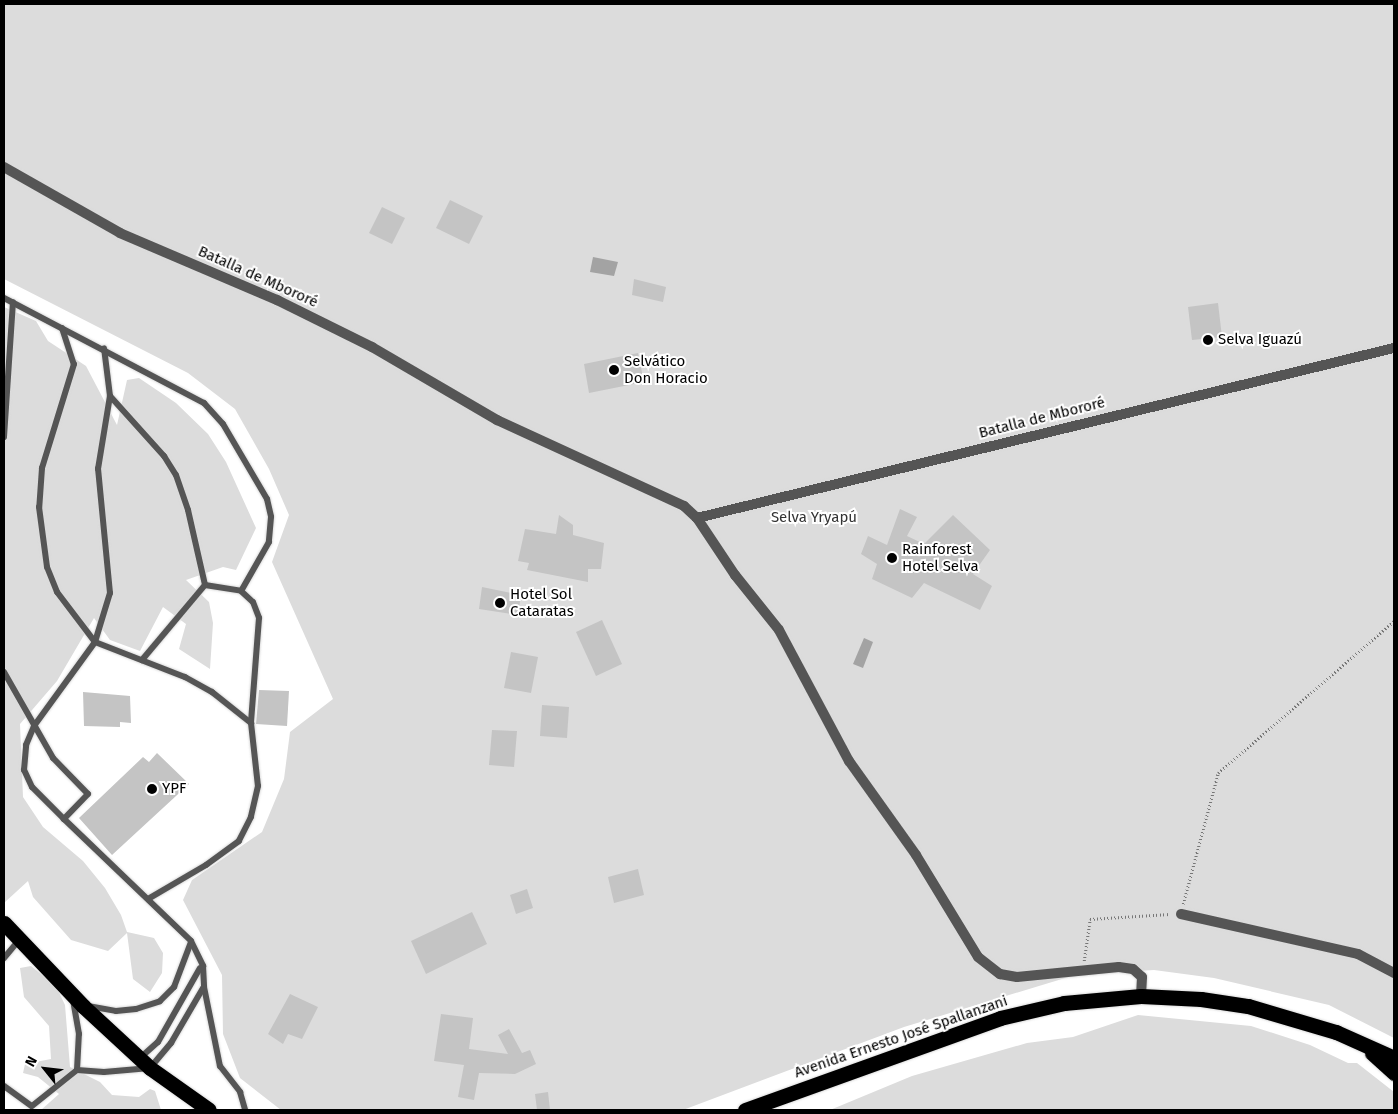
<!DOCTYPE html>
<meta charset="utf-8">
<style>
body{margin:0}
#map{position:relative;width:1398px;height:1114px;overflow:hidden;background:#fff;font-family:"Fira Sans",sans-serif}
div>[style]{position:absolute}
.green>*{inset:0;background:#dcdcdc}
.water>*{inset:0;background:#a3a3a3}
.building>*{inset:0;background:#c4c4c4}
.path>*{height:2.5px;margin-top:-1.25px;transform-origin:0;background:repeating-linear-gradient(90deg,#777 0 1px,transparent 0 3.5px)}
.roads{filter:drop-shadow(0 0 1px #dbdbdb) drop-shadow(0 0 1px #dbdbdb)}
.lane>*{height:6px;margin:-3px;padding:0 3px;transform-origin:3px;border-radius:3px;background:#555}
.street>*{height:10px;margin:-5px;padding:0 5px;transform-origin:5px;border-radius:5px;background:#555}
.highway>*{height:15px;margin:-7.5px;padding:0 7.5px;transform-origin:7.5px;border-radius:7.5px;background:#000}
.dots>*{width:14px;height:14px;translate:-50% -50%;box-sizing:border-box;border:2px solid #fff;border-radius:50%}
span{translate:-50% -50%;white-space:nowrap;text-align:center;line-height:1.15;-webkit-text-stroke:4px #fff;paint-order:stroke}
.street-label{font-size:15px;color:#000}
.poi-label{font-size:15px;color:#000}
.left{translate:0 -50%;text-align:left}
.park-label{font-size:15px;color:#333}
.frame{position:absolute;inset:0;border:5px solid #000;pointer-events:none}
.north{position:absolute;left:20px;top:1044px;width:50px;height:50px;-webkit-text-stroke:4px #fff;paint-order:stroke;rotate:299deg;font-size:14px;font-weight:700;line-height:20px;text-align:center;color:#000}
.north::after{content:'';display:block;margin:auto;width:18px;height:22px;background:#000;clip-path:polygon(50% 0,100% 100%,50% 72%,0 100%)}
</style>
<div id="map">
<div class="green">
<i style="clip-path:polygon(4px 4px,1394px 4px,1394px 1038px,1329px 1005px,1214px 978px,1154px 970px,1075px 975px,904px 1027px,683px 1110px,281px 1110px,240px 1078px,223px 1034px,222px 975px,183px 900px,192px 880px,262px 832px,284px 779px,290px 732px,333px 699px,272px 562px,289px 515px,269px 469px,235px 409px,188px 373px,4px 279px)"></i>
<i style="clip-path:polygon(4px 307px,36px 321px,48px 341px,86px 366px,117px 425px,127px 380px,139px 378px,176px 403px,208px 434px,226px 462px,256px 528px,236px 570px,223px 567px,186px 580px,209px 602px,213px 623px,210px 669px,179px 649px,186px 624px,163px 607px,140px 651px,110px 640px,94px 618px,57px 681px,20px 724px,23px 797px,43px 827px,83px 861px,105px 888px,121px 915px,127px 932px,154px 938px,163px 953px,162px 973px,150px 992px,133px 979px,127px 933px,108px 951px,71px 940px,33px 897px,28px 881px,4px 903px)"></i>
<i style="clip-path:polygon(31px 966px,56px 986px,65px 1005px,70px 1067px,100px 1082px,112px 1095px,139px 1097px,150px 1089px,155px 1091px,161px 1110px,41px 1110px,59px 1094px,38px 1077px,23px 1073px,25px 1064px,51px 1059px,49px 1026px,24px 997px,20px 968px)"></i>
<i style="clip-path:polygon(1138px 1015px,1251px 1026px,1310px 1045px,1348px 1063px,1357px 1063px,1394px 1092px,1394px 1110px,830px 1110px,912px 1076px,1027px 1043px,1073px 1037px)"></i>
</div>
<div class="water">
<i style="clip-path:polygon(593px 257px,618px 262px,614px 276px,590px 272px)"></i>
<i style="clip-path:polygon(864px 638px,873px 642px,863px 668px,853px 664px)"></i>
</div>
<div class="building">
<i style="clip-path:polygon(450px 200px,483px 216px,469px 244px,436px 228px)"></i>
<i style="clip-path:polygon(382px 207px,405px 218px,392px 244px,369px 233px)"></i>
<i style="clip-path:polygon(634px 279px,666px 287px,663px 302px,632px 295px)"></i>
<i style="clip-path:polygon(1218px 303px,1222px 337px,1192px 340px,1188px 307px)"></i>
<i style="clip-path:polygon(638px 353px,644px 382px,589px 393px,584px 364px)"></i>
<i style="clip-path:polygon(900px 509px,917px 517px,907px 536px,924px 544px,953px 515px,990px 550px,973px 574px,992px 586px,980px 610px,924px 583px,912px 598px,872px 579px,877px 564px,861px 554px,868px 536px,887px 545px)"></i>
<i style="clip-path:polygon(559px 515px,573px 525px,573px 535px,604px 543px,601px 569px,588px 569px,588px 582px,527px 570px,529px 563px,518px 561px,525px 529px,556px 534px)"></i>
<i style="clip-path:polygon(482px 587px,521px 595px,518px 615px,479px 609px)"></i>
<i style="clip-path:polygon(602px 620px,622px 664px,596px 676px,576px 632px)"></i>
<i style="clip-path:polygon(511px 652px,538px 657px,531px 693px,504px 688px)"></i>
<i style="clip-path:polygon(259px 690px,289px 691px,287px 726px,256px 724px)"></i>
<i style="clip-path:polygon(83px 692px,130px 696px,131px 723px,120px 722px,120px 727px,84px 726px)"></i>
<i style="clip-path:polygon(542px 705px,569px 707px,567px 738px,540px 736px)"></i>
<i style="clip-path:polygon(492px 730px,517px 731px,514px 767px,489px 765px)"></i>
<i style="clip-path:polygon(157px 753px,189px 784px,112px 855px,79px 818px,143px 757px,149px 762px)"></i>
<i style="clip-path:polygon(638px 869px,644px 895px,614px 903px,608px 877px)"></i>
<i style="clip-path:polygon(527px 889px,533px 908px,516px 914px,510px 895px)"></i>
<i style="clip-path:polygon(472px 912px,487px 944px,426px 974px,411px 941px)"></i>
<i style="clip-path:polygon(290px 994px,318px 1007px,302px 1039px,288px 1034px,283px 1044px,268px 1034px)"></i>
<i style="clip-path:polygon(441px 1014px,473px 1018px,469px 1049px,508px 1054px,498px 1035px,509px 1029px,522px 1053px,530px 1050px,536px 1064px,515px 1074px,479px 1073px,474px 1100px,458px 1097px,464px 1065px,434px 1061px)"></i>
<i style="clip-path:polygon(548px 1092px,550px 1110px,537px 1110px,535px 1094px)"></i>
</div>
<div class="path">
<i style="left:1183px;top:904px;width:136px;rotate:-75deg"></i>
<i style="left:1218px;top:773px;width:233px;rotate:-40.8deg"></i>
<i style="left:1084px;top:961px;width:42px;rotate:-81.9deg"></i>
<i style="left:1090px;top:919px;width:80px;rotate:-3.6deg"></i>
</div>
<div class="roads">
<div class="lane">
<i style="left:4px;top:298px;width:226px;rotate:27.7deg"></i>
<i style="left:204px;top:403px;width:28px;rotate:48deg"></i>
<i style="left:223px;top:424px;width:87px;rotate:59.6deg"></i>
<i style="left:267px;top:499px;width:18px;rotate:77deg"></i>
<i style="left:271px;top:517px;width:25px;rotate:95deg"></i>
<i style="left:269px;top:542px;width:56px;rotate:119.7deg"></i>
<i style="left:241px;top:591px;width:16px;rotate:43deg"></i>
<i style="left:253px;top:602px;width:17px;rotate:69deg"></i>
<i style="left:259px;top:618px;width:105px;rotate:94.4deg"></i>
<i style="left:251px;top:723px;width:63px;rotate:83.7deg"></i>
<i style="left:258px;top:786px;width:32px;rotate:103deg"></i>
<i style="left:251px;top:817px;width:27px;rotate:117deg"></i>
<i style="left:239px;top:841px;width:41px;rotate:144deg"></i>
<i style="left:206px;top:865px;width:67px;rotate:149.6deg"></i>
<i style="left:62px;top:328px;width:38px;rotate:72deg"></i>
<i style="left:74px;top:364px;width:109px;rotate:107.1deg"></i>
<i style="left:42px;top:468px;width:39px;rotate:94deg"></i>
<i style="left:39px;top:507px;width:61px;rotate:82.4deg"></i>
<i style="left:47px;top:567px;width:27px;rotate:68deg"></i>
<i style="left:57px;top:592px;width:63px;rotate:52.8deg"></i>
<i style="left:110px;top:396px;width:81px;rotate:48deg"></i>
<i style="left:164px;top:456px;width:22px;rotate:58deg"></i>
<i style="left:176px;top:475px;width:37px;rotate:71deg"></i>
<i style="left:188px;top:510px;width:77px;rotate:77.2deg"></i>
<i style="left:205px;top:585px;width:36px;rotate:9deg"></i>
<i style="left:4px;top:437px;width:135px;rotate:-86.2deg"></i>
<i style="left:95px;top:642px;width:51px;rotate:-73deg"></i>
<i style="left:110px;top:593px;width:125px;rotate:-95.5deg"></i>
<i style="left:98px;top:469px;width:74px;rotate:-80.7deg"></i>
<i style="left:110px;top:396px;width:48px;rotate:-97.1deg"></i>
<i style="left:142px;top:660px;width:98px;rotate:-50deg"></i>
<i style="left:4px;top:672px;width:99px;rotate:60.3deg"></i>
<i style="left:53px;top:758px;width:50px;rotate:45.8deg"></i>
<i style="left:88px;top:794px;width:35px;rotate:134deg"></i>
<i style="left:64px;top:819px;width:176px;rotate:43.8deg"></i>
<i style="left:191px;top:941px;width:28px;rotate:64deg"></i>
<i style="left:203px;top:966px;width:21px;rotate:87deg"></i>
<i style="left:204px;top:987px;width:81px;rotate:78.6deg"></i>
<i style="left:220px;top:1066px;width:33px;rotate:52deg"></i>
<i style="left:240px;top:1092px;width:19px;rotate:74deg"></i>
<i style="left:64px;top:819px;width:45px;rotate:-135deg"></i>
<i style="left:32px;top:787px;width:19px;rotate:-115deg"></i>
<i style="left:24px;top:770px;width:25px;rotate:-85deg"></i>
<i style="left:26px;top:745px;width:21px;rotate:-67deg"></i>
<i style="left:34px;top:726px;width:104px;rotate:-54deg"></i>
<i style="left:95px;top:642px;width:97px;rotate:21.3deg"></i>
<i style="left:185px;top:677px;width:31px;rotate:29deg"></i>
<i style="left:212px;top:692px;width:50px;rotate:38.5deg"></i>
<i style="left:4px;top:958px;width:23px;rotate:-50deg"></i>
<i style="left:88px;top:1006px;width:28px;rotate:10deg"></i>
<i style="left:116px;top:1011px;width:20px;rotate:-6deg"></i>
<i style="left:136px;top:1009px;width:25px;rotate:-18deg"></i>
<i style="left:160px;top:1001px;width:20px;rotate:-45deg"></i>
<i style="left:174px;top:987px;width:48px;rotate:-69.3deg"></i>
<i style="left:140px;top:1058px;width:24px;rotate:-42deg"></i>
<i style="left:158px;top:1042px;width:85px;rotate:-60.4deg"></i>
<i style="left:77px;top:1070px;width:27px;rotate:4deg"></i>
<i style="left:104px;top:1072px;width:46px;rotate:-5deg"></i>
<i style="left:150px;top:1068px;width:33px;rotate:-50deg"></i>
<i style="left:171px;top:1043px;width:64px;rotate:-59.8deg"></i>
<i style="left:4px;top:1086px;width:34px;rotate:36deg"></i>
<i style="left:32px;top:1106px;width:58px;rotate:-38.7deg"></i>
<i style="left:77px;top:1070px;width:36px;rotate:-87deg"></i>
<i style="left:79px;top:1034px;width:35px;rotate:-100deg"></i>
</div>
<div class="street">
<i style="left:4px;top:167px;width:133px;rotate:29.6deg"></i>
<i style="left:120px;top:233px;width:171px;rotate:23.1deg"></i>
<i style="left:277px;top:300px;width:106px;rotate:26.3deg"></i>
<i style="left:372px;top:347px;width:145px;rotate:30.3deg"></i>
<i style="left:497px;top:420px;width:206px;rotate:24.7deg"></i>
<i style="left:684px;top:506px;width:18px;rotate:43deg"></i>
<i style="left:697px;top:518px;width:69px;rotate:56.3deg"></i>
<i style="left:735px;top:575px;width:70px;rotate:51.3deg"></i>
<i style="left:779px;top:630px;width:149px;rotate:61.9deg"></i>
<i style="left:849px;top:761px;width:115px;rotate:54.5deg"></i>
<i style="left:916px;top:855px;width:119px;rotate:58.7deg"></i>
<i style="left:978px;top:957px;width:28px;rotate:38deg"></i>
<i style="left:1000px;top:974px;width:17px;rotate:10deg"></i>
<i style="left:1017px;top:977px;width:102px;rotate:-5.6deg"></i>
<i style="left:1119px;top:967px;width:14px;rotate:8deg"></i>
<i style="left:1133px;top:969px;width:12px;rotate:42deg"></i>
<i style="left:1142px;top:977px;width:19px;rotate:93deg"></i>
<i style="left:697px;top:518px;width:717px;rotate:-13.71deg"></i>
<i style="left:1181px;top:914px;width:181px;rotate:12.7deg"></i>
<i style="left:1358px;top:954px;width:41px;rotate:27.8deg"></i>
</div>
<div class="highway">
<i style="left:4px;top:923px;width:115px;rotate:46.4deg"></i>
<i style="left:83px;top:1006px;width:91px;rotate:42.8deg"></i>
<i style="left:150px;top:1068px;width:72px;rotate:35.4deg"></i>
<i style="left:1372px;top:1053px;width:30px;rotate:42deg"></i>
<i style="left:745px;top:1110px;width:271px;rotate:-19.8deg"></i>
<i style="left:1000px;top:1018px;width:66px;rotate:-13.2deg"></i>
<i style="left:1064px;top:1003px;width:77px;rotate:-5.2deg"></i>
<i style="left:1141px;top:996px;width:60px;rotate:2.9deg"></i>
<i style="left:1201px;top:999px;width:48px;rotate:8.5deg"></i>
<i style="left:1248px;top:1006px;width:92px;rotate:16.5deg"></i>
<i style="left:1336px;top:1032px;width:64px;rotate:24.1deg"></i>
</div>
</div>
<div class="dots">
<i style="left:1208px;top:340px;background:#000"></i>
<i style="left:614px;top:370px;background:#000"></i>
<i style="left:892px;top:558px;background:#000"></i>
<i style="left:500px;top:603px;background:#000"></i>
<i style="left:152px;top:789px;background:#000"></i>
</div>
<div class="street-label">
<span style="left:258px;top:277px;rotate:24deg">Batalla de Mbororé</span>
<span style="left:1042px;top:418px;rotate:-14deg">Batalla de Mbororé</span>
<span style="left:901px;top:1037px;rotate:-19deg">Avenida Ernesto José Spallanzani</span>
</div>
<div class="poi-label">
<span class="left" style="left:1218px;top:340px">Selva Iguazú</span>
<span class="left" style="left:624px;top:370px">Selvático<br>Don Horacio</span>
<span class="left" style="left:902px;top:558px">Rainforest<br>Hotel Selva</span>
<span class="left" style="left:510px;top:603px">Hotel Sol<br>Cataratas</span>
<span class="left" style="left:162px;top:789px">YPF</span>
</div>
<div class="park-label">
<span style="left:814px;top:518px">Selva Yryapú</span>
</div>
<div class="frame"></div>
<div class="north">N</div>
</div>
